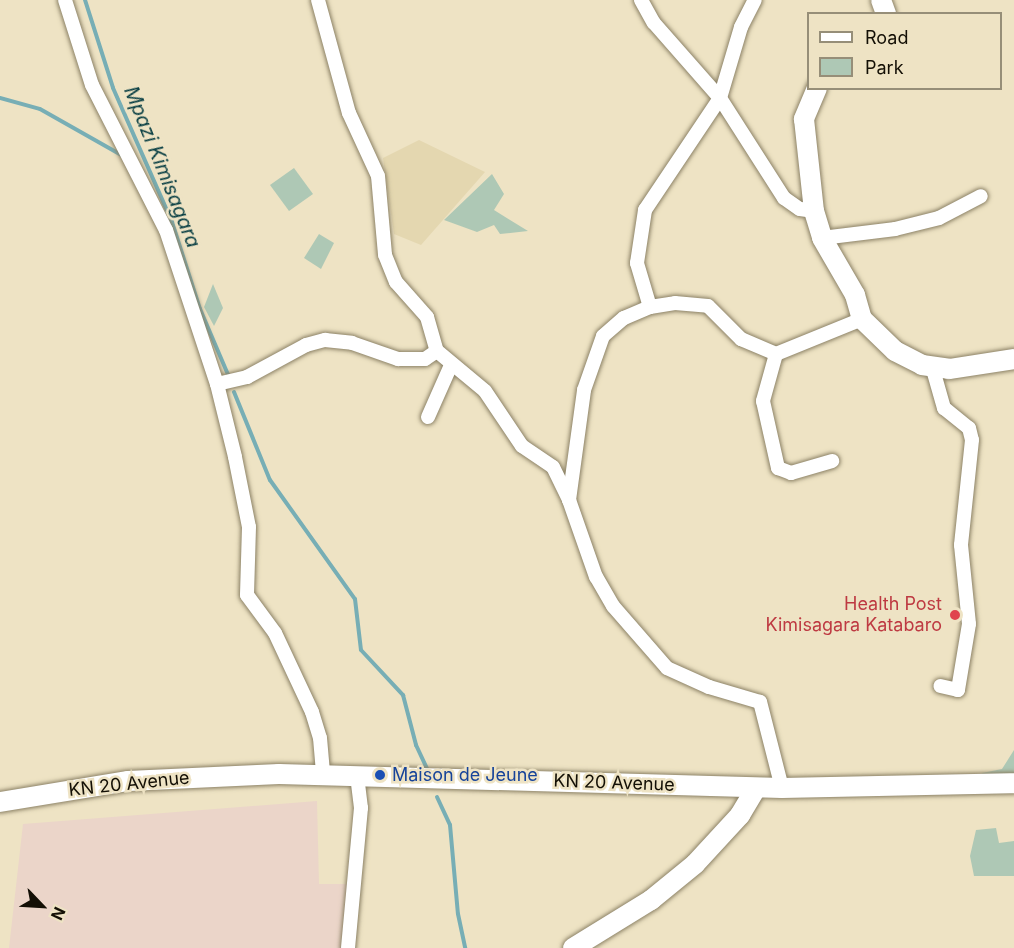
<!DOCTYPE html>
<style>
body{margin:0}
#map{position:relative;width:1014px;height:948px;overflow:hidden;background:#eee3c4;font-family:Inter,sans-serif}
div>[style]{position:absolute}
.built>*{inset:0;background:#e4d7b0}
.education>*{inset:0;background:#ebd5c9}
.green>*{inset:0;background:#aec8b5}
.stream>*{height:4px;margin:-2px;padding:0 2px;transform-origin:2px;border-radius:2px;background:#77aeb5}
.roads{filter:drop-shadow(0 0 2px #8c8266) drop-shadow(0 0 2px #8c8266)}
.street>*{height:14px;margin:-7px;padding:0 7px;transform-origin:7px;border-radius:7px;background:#fff}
.secondary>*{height:20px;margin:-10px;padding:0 10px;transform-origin:10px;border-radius:10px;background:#fff}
.dots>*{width:16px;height:16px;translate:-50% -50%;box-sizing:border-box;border:3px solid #eee3c4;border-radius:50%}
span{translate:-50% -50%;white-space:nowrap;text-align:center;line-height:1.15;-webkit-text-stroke:5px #eee3c4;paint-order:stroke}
.health-label{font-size:18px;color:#be3a42}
.right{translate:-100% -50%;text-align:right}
.transit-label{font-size:18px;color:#164399}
.left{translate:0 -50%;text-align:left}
.street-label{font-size:18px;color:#130f05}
.water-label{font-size:20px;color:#083e43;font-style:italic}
.legend{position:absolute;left:807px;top:12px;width:195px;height:78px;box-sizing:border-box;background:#eee3c4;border:2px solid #968e78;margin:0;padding:8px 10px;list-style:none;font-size:18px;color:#130f05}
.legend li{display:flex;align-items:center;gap:12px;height:30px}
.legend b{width:30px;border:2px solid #968e78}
.north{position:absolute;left:12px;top:876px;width:60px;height:60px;-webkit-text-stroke:4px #eee3c4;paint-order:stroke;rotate:115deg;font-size:16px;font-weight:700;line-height:24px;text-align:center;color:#130f05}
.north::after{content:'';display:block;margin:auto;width:21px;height:27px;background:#130f05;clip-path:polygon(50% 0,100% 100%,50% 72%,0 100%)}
</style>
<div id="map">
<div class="built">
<i style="clip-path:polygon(419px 140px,485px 172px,421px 245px,394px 234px,383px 158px)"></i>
</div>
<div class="education">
<i style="clip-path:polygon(317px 801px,319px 884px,349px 884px,341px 948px,9px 948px,23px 824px)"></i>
</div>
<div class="green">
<i style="clip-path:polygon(294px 168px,313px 194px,289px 211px,270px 185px)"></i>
<i style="clip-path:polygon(492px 174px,504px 194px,494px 210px,528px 231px,500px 234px,494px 225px,477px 232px,444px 220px)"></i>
<i style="clip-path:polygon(319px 234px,334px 243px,321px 269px,304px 258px)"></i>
<i style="clip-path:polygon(213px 284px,223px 308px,214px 326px,204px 307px)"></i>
<i style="clip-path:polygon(1014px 750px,1014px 780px,986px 781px,982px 773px,1002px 769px)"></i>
<i style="clip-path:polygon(996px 828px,999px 843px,1014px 841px,1014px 876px,974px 876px,970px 856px,976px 830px)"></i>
</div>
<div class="stream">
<i style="left:85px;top:0;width:92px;rotate:72.3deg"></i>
<i style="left:113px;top:88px;width:146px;rotate:66.2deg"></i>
<i style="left:172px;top:222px;width:91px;rotate:72.2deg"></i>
<i style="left:200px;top:309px;width:74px;rotate:66.9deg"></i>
<i style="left:0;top:98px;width:41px;rotate:15.4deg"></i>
<i style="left:40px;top:109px;width:95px;rotate:29.5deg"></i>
<i style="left:234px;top:392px;width:95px;rotate:67.8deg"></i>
<i style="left:270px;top:480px;width:146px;rotate:54.5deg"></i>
<i style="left:355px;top:599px;width:51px;rotate:83.3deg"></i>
<i style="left:361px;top:650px;width:62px;rotate:47deg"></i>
<i style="left:403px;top:695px;width:52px;rotate:75.4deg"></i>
<i style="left:416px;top:745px;width:31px;rotate:65deg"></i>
<i style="left:437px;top:797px;width:31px;rotate:65deg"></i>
<i style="left:450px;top:825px;width:89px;rotate:84.9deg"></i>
<i style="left:458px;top:914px;width:35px;rotate:78deg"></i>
</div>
<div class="roads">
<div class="street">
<i style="left:65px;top:0;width:89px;rotate:72.4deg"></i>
<i style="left:92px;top:85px;width:163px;rotate:63deg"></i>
<i style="left:166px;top:230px;width:162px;rotate:71.7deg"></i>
<i style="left:217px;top:384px;width:75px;rotate:76.1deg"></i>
<i style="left:235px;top:457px;width:71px;rotate:78.7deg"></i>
<i style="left:249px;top:527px;width:68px;rotate:91.7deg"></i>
<i style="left:247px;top:595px;width:47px;rotate:53.6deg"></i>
<i style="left:275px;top:633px;width:87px;rotate:64.9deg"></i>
<i style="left:312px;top:712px;width:27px;rotate:73deg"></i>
<i style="left:320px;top:738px;width:37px;rotate:85deg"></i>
<i style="left:318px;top:0;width:117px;rotate:74.7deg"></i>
<i style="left:349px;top:113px;width:69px;rotate:65.3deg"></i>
<i style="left:378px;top:176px;width:79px;rotate:84.9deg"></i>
<i style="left:385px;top:255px;width:29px;rotate:68deg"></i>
<i style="left:396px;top:282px;width:47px;rotate:48.5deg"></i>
<i style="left:427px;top:317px;width:35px;rotate:74deg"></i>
<i style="left:437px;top:351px;width:62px;rotate:39.8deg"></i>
<i style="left:485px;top:391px;width:66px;rotate:56.1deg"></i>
<i style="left:522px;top:446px;width:37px;rotate:34deg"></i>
<i style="left:553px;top:467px;width:37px;rotate:64deg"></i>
<i style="left:641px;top:0;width:26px;rotate:61deg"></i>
<i style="left:654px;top:23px;width:100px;rotate:48.7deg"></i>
<i style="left:720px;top:98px;width:119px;rotate:57.4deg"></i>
<i style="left:784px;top:198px;width:19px;rotate:35deg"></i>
<i style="left:800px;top:209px;width:14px;rotate:8deg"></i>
<i style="left:822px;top:238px;width:74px;rotate:-7deg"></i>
<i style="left:895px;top:229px;width:45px;rotate:-14deg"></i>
<i style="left:939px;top:218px;width:47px;rotate:-27.6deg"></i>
<i style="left:650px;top:307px;width:46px;rotate:-106.5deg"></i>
<i style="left:637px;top:263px;width:54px;rotate:-81.4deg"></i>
<i style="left:645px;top:210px;width:135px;rotate:-56.2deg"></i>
<i style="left:720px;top:98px;width:74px;rotate:-73.5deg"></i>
<i style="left:741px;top:27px;width:30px;rotate:-63deg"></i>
<i style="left:776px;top:354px;width:49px;rotate:105.5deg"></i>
<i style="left:763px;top:401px;width:69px;rotate:77.4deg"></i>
<i style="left:778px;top:468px;width:14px;rotate:21deg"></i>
<i style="left:791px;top:473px;width:43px;rotate:-16.3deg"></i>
<i style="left:932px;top:366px;width:44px;rotate:74.1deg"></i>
<i style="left:944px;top:408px;width:32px;rotate:39deg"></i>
<i style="left:969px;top:428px;width:12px;rotate:76deg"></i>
<i style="left:972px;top:440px;width:106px;rotate:96deg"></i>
<i style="left:961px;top:545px;width:79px;rotate:84.2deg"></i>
<i style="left:969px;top:624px;width:67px;rotate:99.5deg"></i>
<i style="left:958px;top:690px;width:18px;rotate:-167deg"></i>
<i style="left:217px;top:384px;width:31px;rotate:-13deg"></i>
<i style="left:247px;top:377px;width:67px;rotate:-28.5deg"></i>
<i style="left:306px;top:345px;width:20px;rotate:-15deg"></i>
<i style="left:325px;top:340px;width:27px;rotate:6deg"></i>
<i style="left:352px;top:343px;width:49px;rotate:19.2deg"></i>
<i style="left:398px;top:359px;width:27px"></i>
<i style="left:425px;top:359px;width:14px;rotate:-34deg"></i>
<i style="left:428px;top:417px;width:57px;rotate:-66.1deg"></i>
<i style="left:782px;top:788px;width:89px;rotate:-104.3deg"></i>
<i style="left:760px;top:702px;width:53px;rotate:-163.6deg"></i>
<i style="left:709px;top:687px;width:46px;rotate:-155.7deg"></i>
<i style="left:667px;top:668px;width:82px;rotate:-131.1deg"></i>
<i style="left:613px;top:606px;width:34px;rotate:-120deg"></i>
<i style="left:596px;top:577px;width:82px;rotate:-109.3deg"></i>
<i style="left:569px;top:500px;width:111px;rotate:-82.2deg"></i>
<i style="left:584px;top:390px;width:57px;rotate:-70.6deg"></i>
<i style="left:603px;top:336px;width:28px;rotate:-41deg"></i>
<i style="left:624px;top:318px;width:28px;rotate:-23deg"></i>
<i style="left:650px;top:307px;width:25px;rotate:-9deg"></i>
<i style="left:675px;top:303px;width:33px;rotate:5deg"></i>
<i style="left:708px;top:306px;width:47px;rotate:45deg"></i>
<i style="left:741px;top:339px;width:38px;rotate:23deg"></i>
<i style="left:776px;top:354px;width:93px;rotate:-22.1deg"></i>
<i style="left:348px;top:948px;width:141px;rotate:-84.7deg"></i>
<i style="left:361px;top:808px;width:32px;rotate:-97deg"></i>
</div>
<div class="secondary">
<i style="left:881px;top:0;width:15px;rotate:70deg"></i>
<i style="left:817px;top:88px;width:34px;rotate:113deg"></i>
<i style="left:804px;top:119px;width:93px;rotate:83.8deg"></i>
<i style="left:814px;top:211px;width:28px;rotate:73deg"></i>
<i style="left:822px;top:238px;width:66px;rotate:59.9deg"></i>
<i style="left:855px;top:295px;width:25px;rotate:74deg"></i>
<i style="left:862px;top:319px;width:46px;rotate:44.1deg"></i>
<i style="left:895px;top:351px;width:30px;rotate:27deg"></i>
<i style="left:922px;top:365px;width:27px;rotate:8deg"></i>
<i style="left:949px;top:369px;width:66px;rotate:-8.7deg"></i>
<i style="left:0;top:802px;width:130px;rotate:-9.3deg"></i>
<i style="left:128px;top:781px;width:151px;rotate:-2.7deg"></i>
<i style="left:279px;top:774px;width:503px;rotate:1.59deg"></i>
<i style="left:782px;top:788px;width:232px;rotate:-1.2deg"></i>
<i style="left:573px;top:948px;width:92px;rotate:-31.6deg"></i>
<i style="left:651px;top:900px;width:57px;rotate:-39.3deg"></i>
<i style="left:695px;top:864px;width:67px;rotate:-47.4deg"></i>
<i style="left:740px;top:815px;width:31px;rotate:-59deg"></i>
</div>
</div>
<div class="dots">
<i style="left:955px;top:615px;background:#e0444e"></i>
<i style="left:380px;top:775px;background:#1a4fb4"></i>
</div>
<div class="health-label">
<span class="right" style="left:942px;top:615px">Health Post<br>Kimisagara Katabaro</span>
</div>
<div class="transit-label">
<span class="left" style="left:392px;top:775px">Maison de Jeune</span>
</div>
<div class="street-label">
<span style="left:614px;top:783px;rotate:2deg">KN 20 Avenue</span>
<span style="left:129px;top:784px;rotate:-6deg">KN 20 Avenue</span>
</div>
<div class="water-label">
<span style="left:162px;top:167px;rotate:68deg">Mpazi Kimisagara</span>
</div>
<ul class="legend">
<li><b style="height:8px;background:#fff"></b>Road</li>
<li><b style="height:16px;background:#aec8b5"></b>Park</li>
</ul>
<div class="north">N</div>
</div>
